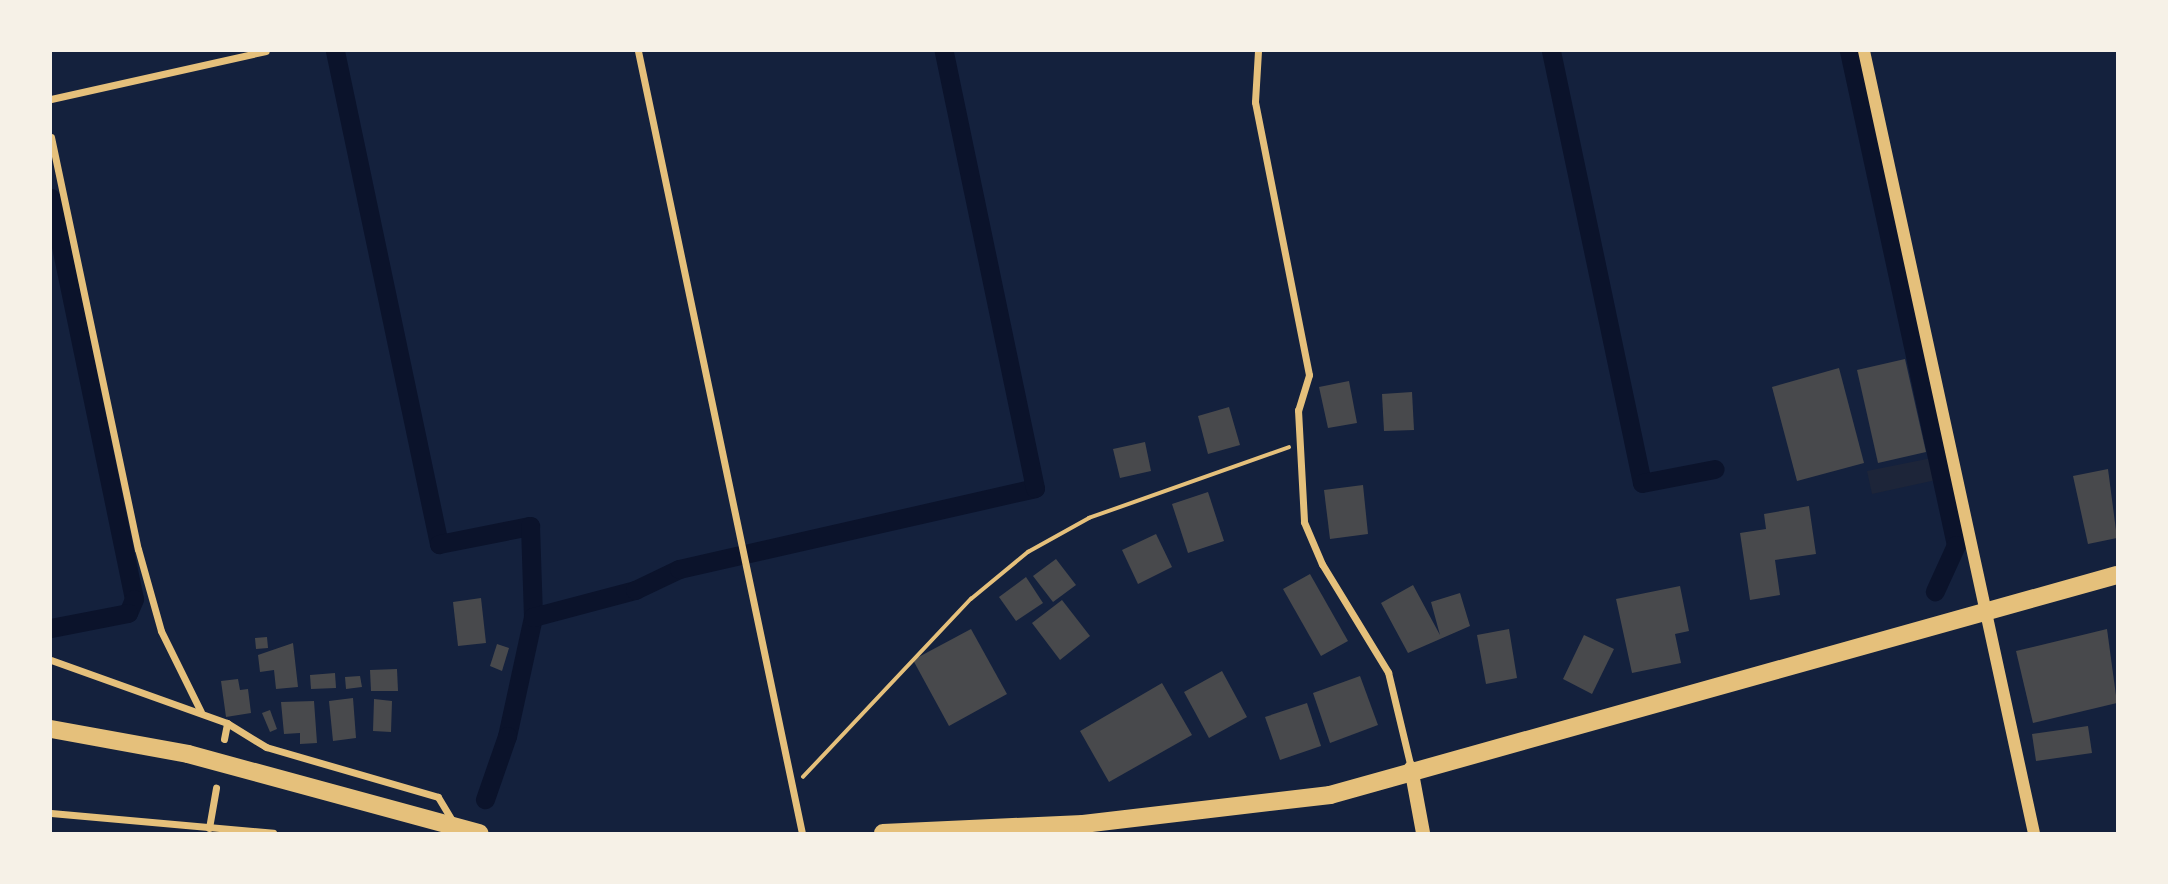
<!DOCTYPE html>
<style>
body{margin:0}
#map{position:relative;width:2168px;height:884px;overflow:hidden;background:#14213d;font-family:"Titillium Web",sans-serif}
div>[style]{position:absolute}
.green>*{inset:0;background:#1d2539}
.canal>*{height:19px;margin:-9.5px;padding:0 9.5px;transform-origin:9.5px;border-radius:9.5px;background:#0b132b}
.building>*{inset:0;background:#48494c}
.path>*{height:3.5px;margin:-1.75px;padding:0 1.75px;transform-origin:1.75px;border-radius:1.75px;background:#e5c07b}
.minor>*{height:7px;margin:-3.5px;padding:0 3.5px;transform-origin:3.5px;border-radius:3.5px;background:#e5c07b}
.tertiary>*{height:12px;margin:-6px;padding:0 6px;transform-origin:6px;border-radius:6px;background:#e5c07b}
.secondary>*{height:14px;margin:-7px;padding:0 7px;transform-origin:7px;border-radius:7px;background:#e5c07b}
.trunk>*{height:18px;margin:-9px;padding:0 9px;transform-origin:9px;border-radius:9px;background:#e5c07b}
span{translate:-50% -50%;white-space:nowrap;text-align:center;line-height:1.15;-webkit-text-stroke:5px #f6f1e7;paint-order:stroke}
.frame{position:absolute;inset:0;border:52px solid #f6f1e7;pointer-events:none}
</style>
<div id="map">
<div class="green">
<i style="clip-path:polygon(1932px 458px,1936px 480px,1872px 494px,1867px 471px)"></i>
</div>
<div class="canal">
<i style="left:335px;top:51px;width:504px;rotate:78.09deg"></i>
<i style="left:439px;top:544px;width:93px;rotate:-11.2deg"></i>
<i style="left:530px;top:526px;width:91px;rotate:88.1deg"></i>
<i style="left:533px;top:617px;width:122px;rotate:102.3deg"></i>
<i style="left:507px;top:736px;width:67px;rotate:109.2deg"></i>
<i style="left:1551px;top:51px;width:441px;rotate:78.1deg"></i>
<i style="left:1642px;top:483px;width:74px;rotate:-10.9deg"></i>
<i style="left:1849px;top:51px;width:505px;rotate:77.78deg"></i>
<i style="left:1956px;top:545px;width:51px;rotate:114.5deg"></i>
<i style="left:51px;top:198px;width:409px;rotate:78.3deg"></i>
<i style="left:134px;top:599px;width:15px;rotate:113deg"></i>
<i style="left:128px;top:613px;width:78px;rotate:169deg"></i>
<i style="left:533px;top:617px;width:106px;rotate:-14.8deg"></i>
<i style="left:635px;top:590px;width:49px;rotate:-25.5deg"></i>
<i style="left:679px;top:569px;width:365px;rotate:-12.8deg"></i>
<i style="left:1035px;top:488px;width:446px;rotate:-101.8deg"></i>
</div>
<div class="building">
<i style="clip-path:polygon(1905px 359px,1926px 452px,1878px 463px,1857px 370px)"></i>
<i style="clip-path:polygon(1839px 368px,1864px 463px,1797px 481px,1772px 387px)"></i>
<i style="clip-path:polygon(1349px 381px,1357px 423px,1328px 428px,1319px 387px)"></i>
<i style="clip-path:polygon(1412px 392px,1414px 430px,1384px 431px,1382px 394px)"></i>
<i style="clip-path:polygon(1229px 407px,1240px 445px,1208px 454px,1198px 416px)"></i>
<i style="clip-path:polygon(1145px 442px,1151px 471px,1120px 478px,1113px 449px)"></i>
<i style="clip-path:polygon(2108px 469px,2117px 538px,2088px 544px,2073px 476px)"></i>
<i style="clip-path:polygon(1363px 485px,1368px 534px,1330px 539px,1324px 490px)"></i>
<i style="clip-path:polygon(1208px 492px,1224px 541px,1188px 553px,1172px 504px)"></i>
<i style="clip-path:polygon(1809px 506px,1816px 554px,1775px 560px,1780px 595px,1750px 600px,1740px 533px,1766px 529px,1764px 514px)"></i>
<i style="clip-path:polygon(1156px 534px,1172px 567px,1138px 584px,1122px 550px)"></i>
<i style="clip-path:polygon(1056px 559px,1076px 585px,1053px 602px,1033px 576px)"></i>
<i style="clip-path:polygon(1310px 574px,1348px 641px,1321px 656px,1283px 589px)"></i>
<i style="clip-path:polygon(1026px 577px,1043px 603px,1016px 621px,999px 597px)"></i>
<i style="clip-path:polygon(1413px 585px,1440px 635px,1431px 602px,1460px 593px,1470px 626px,1408px 653px,1381px 603px)"></i>
<i style="clip-path:polygon(1680px 586px,1689px 631px,1675px 634px,1681px 663px,1632px 673px,1616px 599px)"></i>
<i style="clip-path:polygon(481px 598px,486px 643px,458px 646px,453px 602px)"></i>
<i style="clip-path:polygon(1062px 600px,1090px 636px,1060px 660px,1032px 623px)"></i>
<i style="clip-path:polygon(971px 629px,1007px 694px,949px 726px,913px 660px)"></i>
<i style="clip-path:polygon(1509px 629px,1517px 678px,1486px 684px,1477px 635px)"></i>
<i style="clip-path:polygon(2107px 629px,2117px 703px,2033px 723px,2016px 651px)"></i>
<i style="clip-path:polygon(1584px 635px,1614px 649px,1592px 694px,1563px 679px)"></i>
<i style="clip-path:polygon(267px 637px,268px 648px,256px 649px,255px 638px)"></i>
<i style="clip-path:polygon(293px 643px,298px 687px,276px 689px,274px 670px,260px 672px,258px 655px)"></i>
<i style="clip-path:polygon(497px 644px,509px 648px,502px 671px,490px 666px)"></i>
<i style="clip-path:polygon(397px 669px,398px 691px,371px 691px,370px 670px)"></i>
<i style="clip-path:polygon(1222px 671px,1247px 717px,1209px 738px,1184px 692px)"></i>
<i style="clip-path:polygon(335px 673px,336px 688px,311px 689px,310px 675px)"></i>
<i style="clip-path:polygon(360px 676px,362px 687px,346px 689px,345px 677px)"></i>
<i style="clip-path:polygon(1360px 676px,1378px 725px,1330px 743px,1313px 693px)"></i>
<i style="clip-path:polygon(238px 679px,240px 690px,248px 689px,251px 713px,226px 717px,221px 681px)"></i>
<i style="clip-path:polygon(1162px 683px,1192px 735px,1109px 782px,1080px 731px)"></i>
<i style="clip-path:polygon(353px 698px,356px 738px,333px 741px,329px 701px)"></i>
<i style="clip-path:polygon(374px 699px,392px 701px,391px 732px,373px 731px)"></i>
<i style="clip-path:polygon(314px 701px,317px 743px,300px 744px,300px 733px,284px 734px,281px 702px)"></i>
<i style="clip-path:polygon(1307px 703px,1321px 746px,1280px 760px,1265px 717px)"></i>
<i style="clip-path:polygon(270px 710px,277px 729px,270px 732px,262px 713px)"></i>
<i style="clip-path:polygon(2088px 726px,2092px 753px,2036px 761px,2032px 734px)"></i>
</div>
<div class="path">
<i style="left:803px;top:777px;width:245px;rotate:-46.7deg"></i>
<i style="left:971px;top:599px;width:74px;rotate:-39.5deg"></i>
<i style="left:1028px;top:552px;width:70px;rotate:-29.1deg"></i>
<i style="left:1089px;top:518px;width:212px;rotate:-19.5deg"></i>
</div>
<div class="minor">
<i style="left:638px;top:51px;width:799px;rotate:78.16deg"></i>
<i style="left:1258px;top:51px;width:51px;rotate:93.4deg"></i>
<i style="left:1255px;top:102px;width:278px;rotate:78.8deg"></i>
<i style="left:1309px;top:375px;width:37px;rotate:107deg"></i>
<i style="left:1298px;top:410px;width:112px;rotate:86.9deg"></i>
<i style="left:1304px;top:522px;width:46px;rotate:66.8deg"></i>
<i style="left:1322px;top:564px;width:127px;rotate:58.6deg"></i>
<i style="left:1388px;top:672px;width:99px;rotate:76.5deg"></i>
<i style="left:51px;top:99px;width:220px;rotate:-12.6deg"></i>
<i style="left:51px;top:137px;width:421px;rotate:78.1deg"></i>
<i style="left:138px;top:549px;width:85px;rotate:74.3deg"></i>
<i style="left:161px;top:631px;width:90px;rotate:63.7deg"></i>
<i style="left:51px;top:660px;width:187px;rotate:19.7deg"></i>
<i style="left:227px;top:723px;width:46px;rotate:31.6deg"></i>
<i style="left:266px;top:747px;width:179px;rotate:16.2deg"></i>
<i style="left:438px;top:797px;width:37px;rotate:59deg"></i>
<i style="left:457px;top:829px;width:12px;rotate:160deg"></i>
<i style="left:224px;top:739px;width:16px;rotate:-79deg"></i>
<i style="left:51px;top:813px;width:223px;rotate:5.1deg"></i>
<i style="left:209px;top:828px;width:41px;rotate:-80.1deg"></i>
</div>
<div class="tertiary">
<i style="left:1864px;top:51px;width:800px;rotate:77.74deg"></i>
</div>
<div class="secondary">
<i style="left:1411px;top:768px;width:66px;rotate:79.5deg"></i>
</div>
<div class="trunk">
<i style="left:51px;top:729px;width:139px;rotate:10.3deg"></i>
<i style="left:188px;top:754px;width:302px;rotate:15.2deg"></i>
<i style="left:883px;top:833px;width:200px;rotate:-2.6deg"></i>
<i style="left:1083px;top:824px;width:249px;rotate:-6.7deg"></i>
<i style="left:1330px;top:795px;width:817px;rotate:-15.62deg"></i>
</div>
<div class="frame"></div>
</div>
